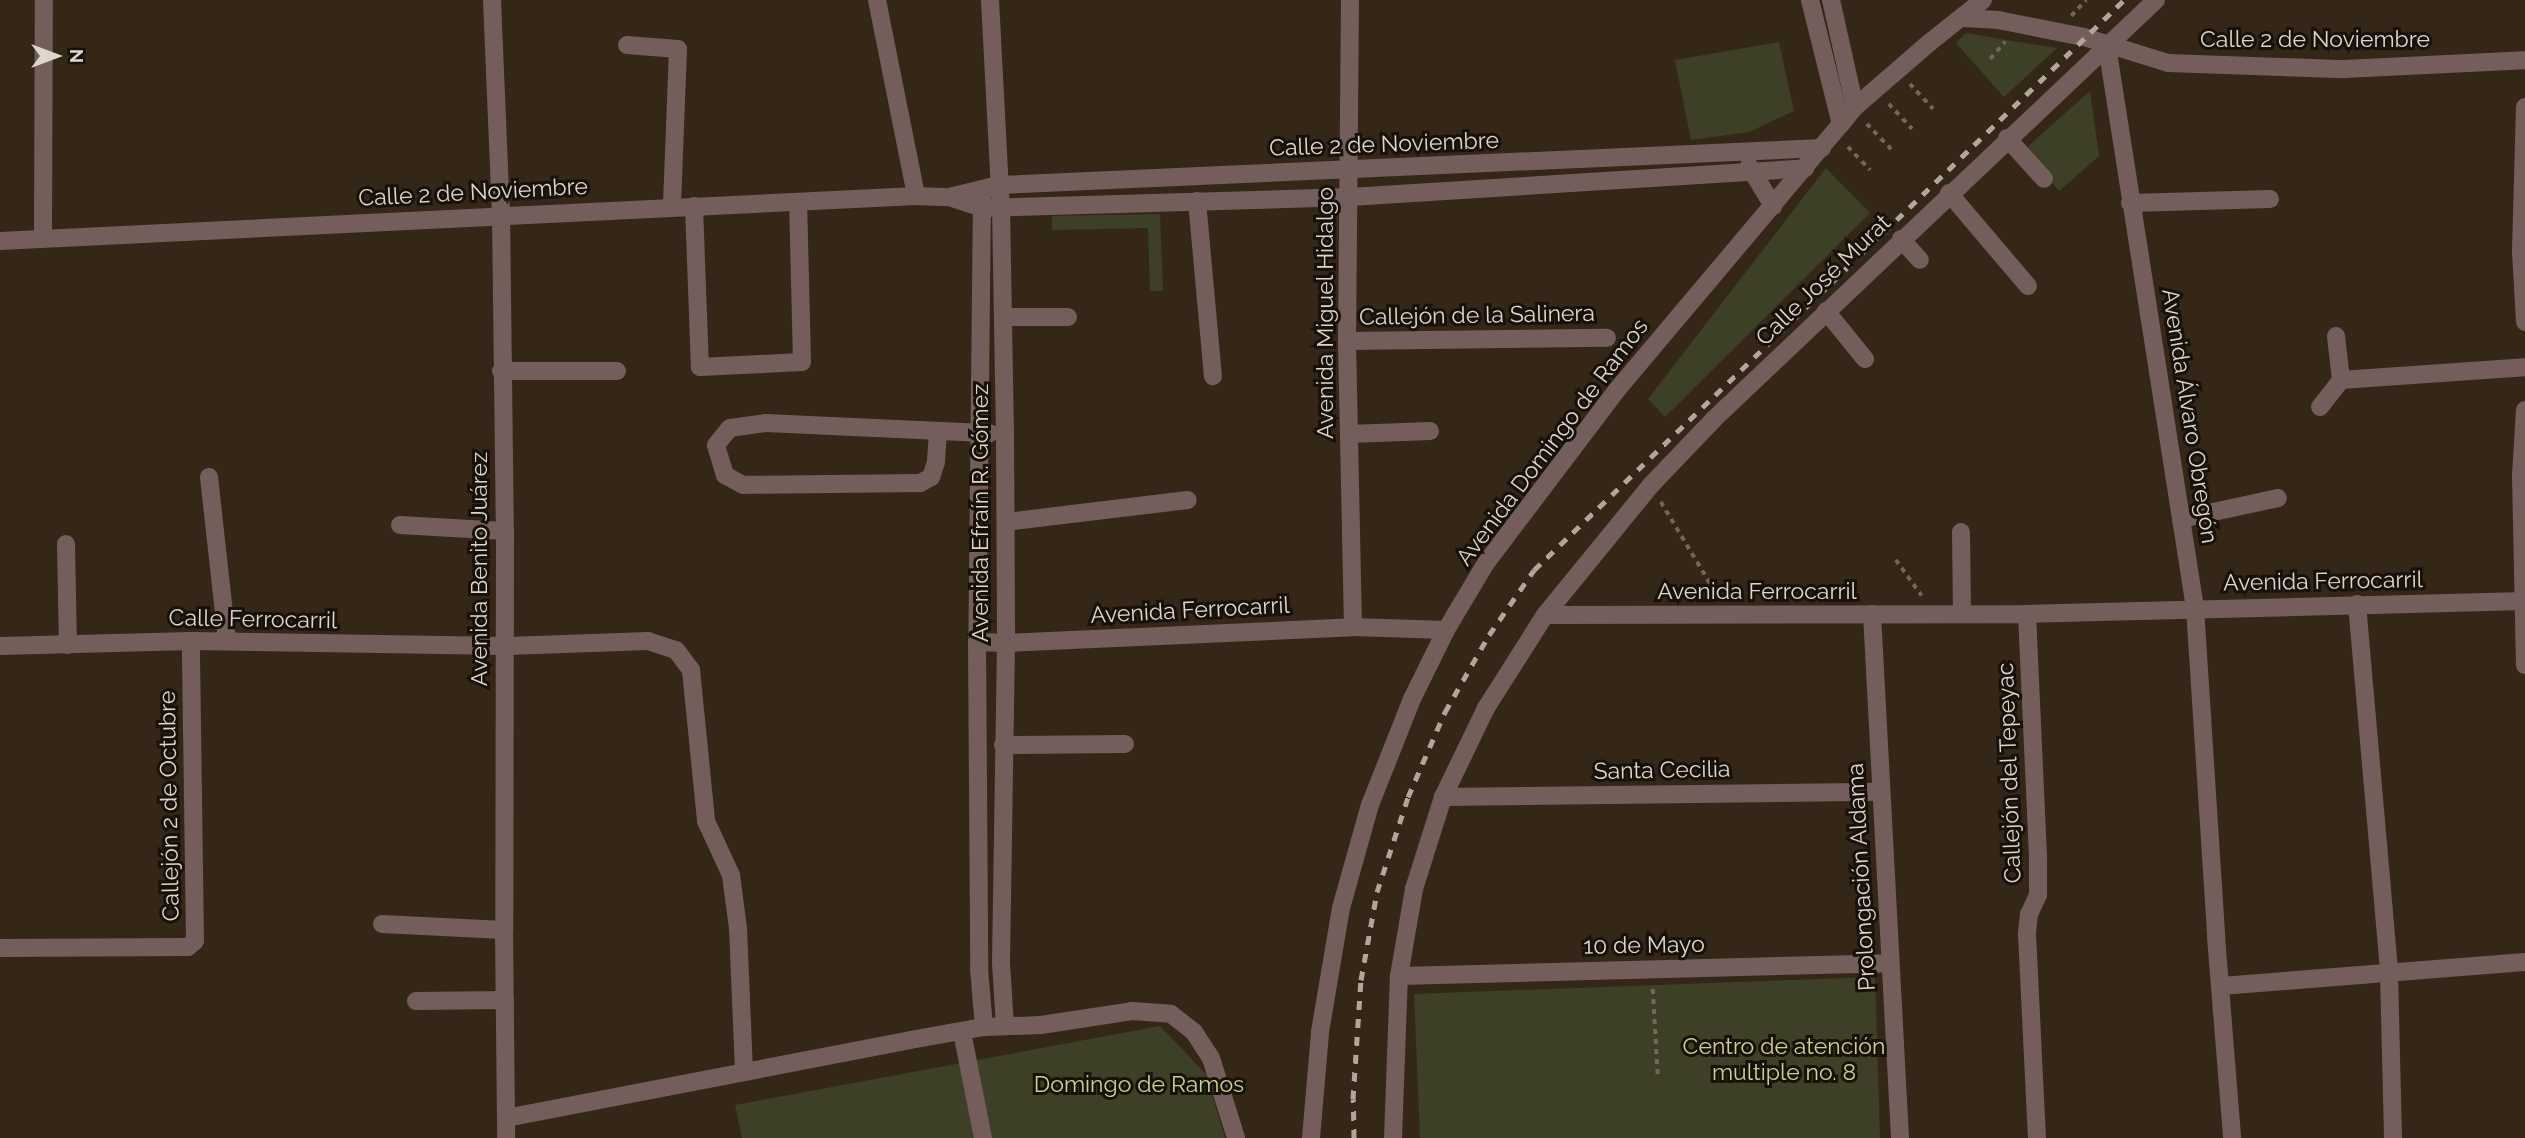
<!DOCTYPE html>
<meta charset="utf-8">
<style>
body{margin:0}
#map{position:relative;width:2525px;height:1138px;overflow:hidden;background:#342717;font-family:Raleway,sans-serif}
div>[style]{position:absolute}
.green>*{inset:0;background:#3d4027}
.path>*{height:3.5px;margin-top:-1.75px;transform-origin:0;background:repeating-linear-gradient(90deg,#726659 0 5px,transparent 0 10px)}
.minor>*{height:18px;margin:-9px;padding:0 9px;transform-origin:9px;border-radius:9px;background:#745e5c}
.rail>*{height:5px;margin-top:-2.5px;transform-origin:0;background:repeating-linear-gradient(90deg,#b0a69b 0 9px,transparent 0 18px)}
span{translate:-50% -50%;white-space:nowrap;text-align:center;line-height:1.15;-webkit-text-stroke:6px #17110a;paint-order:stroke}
.street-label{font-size:23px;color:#ded5cc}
.park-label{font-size:23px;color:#c9d28c}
.north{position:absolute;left:21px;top:21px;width:70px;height:70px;-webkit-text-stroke:5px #17110a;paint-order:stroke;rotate:90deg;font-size:19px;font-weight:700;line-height:28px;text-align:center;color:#ded5cc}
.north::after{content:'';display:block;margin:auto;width:24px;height:32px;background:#ded5cc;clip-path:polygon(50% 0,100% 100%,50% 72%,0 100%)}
</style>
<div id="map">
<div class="green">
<i style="clip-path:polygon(1966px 33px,2006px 40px,2057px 48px,2004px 97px,1956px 43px)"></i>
<i style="clip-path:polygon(1779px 42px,1794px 111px,1749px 132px,1691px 140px,1675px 60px)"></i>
<i style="clip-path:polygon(2090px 91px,2099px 156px,2059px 191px,2024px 150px)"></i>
<i style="clip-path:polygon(1826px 168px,1870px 213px,1665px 417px,1648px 399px)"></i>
<i style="clip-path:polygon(1160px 214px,1163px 291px,1150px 291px,1148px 228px,1052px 230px,1052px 216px)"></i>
<i style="clip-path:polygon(1875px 977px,1880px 1138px,1420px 1138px,1414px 994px)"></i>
<i style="clip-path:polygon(1160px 1026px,1206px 1074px,1225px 1138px,742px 1138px,735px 1105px)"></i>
</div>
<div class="path">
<i style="left:2071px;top:16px;width:22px;rotate:-47deg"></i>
<i style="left:1990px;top:59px;width:23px;rotate:-49deg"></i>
<i style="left:1910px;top:84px;width:34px;rotate:47deg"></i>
<i style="left:1889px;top:104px;width:34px;rotate:47deg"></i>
<i style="left:1867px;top:124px;width:35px;rotate:46deg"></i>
<i style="left:1848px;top:147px;width:32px;rotate:46deg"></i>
<i style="left:1661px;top:502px;width:109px;rotate:58.9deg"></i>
<i style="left:1896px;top:560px;width:44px;rotate:54.2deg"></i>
<i style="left:1653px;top:989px;width:87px;rotate:86.7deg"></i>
</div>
<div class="minor">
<i style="left:492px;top:0;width:214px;rotate:87.6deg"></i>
<i style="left:501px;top:214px;width:317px;rotate:89.3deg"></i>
<i style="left:505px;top:531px;width:399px;rotate:90.1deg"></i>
<i style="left:504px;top:930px;width:208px;rotate:89.4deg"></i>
<i style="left:877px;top:0;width:200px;rotate:78.7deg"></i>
<i style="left:990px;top:0;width:207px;rotate:87deg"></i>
<i style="left:1001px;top:207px;width:228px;rotate:89deg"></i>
<i style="left:1005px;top:435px;width:208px;rotate:89.7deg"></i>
<i style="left:1006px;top:643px;width:320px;rotate:90.9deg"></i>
<i style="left:1001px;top:963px;width:63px;rotate:86.4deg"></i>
<i style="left:1350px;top:0;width:341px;rotate:90.5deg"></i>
<i style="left:1347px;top:341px;width:286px;rotate:88.8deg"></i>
<i style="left:1810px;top:0;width:128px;rotate:76deg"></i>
<i style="left:1831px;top:0;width:110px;rotate:77.4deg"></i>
<i style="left:1962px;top:18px;width:36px;rotate:3deg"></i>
<i style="left:1998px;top:20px;width:88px;rotate:11.2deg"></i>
<i style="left:2084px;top:37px;width:88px;rotate:17.2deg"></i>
<i style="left:2168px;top:63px;width:176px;rotate:2deg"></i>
<i style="left:2344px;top:69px;width:181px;rotate:-2.8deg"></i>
<i style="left:627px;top:45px;width:51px;rotate:4.5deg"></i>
<i style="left:678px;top:49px;width:158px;rotate:92.2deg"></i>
<i style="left:2107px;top:46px;width:569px;rotate:81.1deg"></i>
<i style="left:2195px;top:608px;width:330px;rotate:86.3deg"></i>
<i style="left:2216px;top:937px;width:202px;rotate:85.4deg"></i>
<i style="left:2525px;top:107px;width:145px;rotate:91.6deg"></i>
<i style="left:2521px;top:252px;width:70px;rotate:86.7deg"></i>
<i style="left:2007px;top:138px;width:55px;rotate:47.9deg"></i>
<i style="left:1749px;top:166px;width:47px;rotate:59deg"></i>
<i style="left:1949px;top:193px;width:122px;rotate:49.7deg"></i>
<i style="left:949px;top:197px;width:51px;rotate:-13.5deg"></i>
<i style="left:999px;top:185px;width:824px;rotate:-2.57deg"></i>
<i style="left:982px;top:197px;width:445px;rotate:90.6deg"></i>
<i style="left:977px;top:642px;width:326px;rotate:89.6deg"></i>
<i style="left:979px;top:968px;width:59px;rotate:85.2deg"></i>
<i style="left:1197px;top:201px;width:176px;rotate:84.8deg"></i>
<i style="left:2130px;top:203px;width:140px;rotate:-1.6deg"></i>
<i style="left:694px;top:206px;width:161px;rotate:87.9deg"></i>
<i style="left:700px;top:367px;width:102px;rotate:-2.8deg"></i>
<i style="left:802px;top:362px;width:160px;rotate:-91.4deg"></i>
<i style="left:43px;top:238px;width:238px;rotate:-89.8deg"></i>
<i style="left:1901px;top:239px;width:28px;rotate:48deg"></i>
<i style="left:0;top:241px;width:917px;rotate:-2.81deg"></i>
<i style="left:916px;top:196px;width:33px;rotate:2deg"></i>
<i style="left:949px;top:197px;width:35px;rotate:18deg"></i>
<i style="left:982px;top:208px;width:368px;rotate:-1.7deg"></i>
<i style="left:1350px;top:197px;width:456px;rotate:-3.6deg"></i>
<i style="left:1826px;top:311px;width:62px;rotate:50.9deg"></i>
<i style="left:1003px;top:317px;width:65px"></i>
<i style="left:2336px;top:336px;width:44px;rotate:83.5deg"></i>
<i style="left:2341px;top:380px;width:184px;rotate:-4deg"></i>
<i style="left:1347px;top:341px;width:260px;rotate:-0.7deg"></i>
<i style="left:501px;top:371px;width:116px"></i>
<i style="left:2320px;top:407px;width:34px;rotate:-52deg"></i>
<i style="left:2525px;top:410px;width:65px;rotate:93.5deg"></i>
<i style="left:2521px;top:475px;width:190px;rotate:88.8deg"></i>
<i style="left:938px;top:432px;width:30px;rotate:94deg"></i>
<i style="left:936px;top:462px;width:16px;rotate:108deg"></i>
<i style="left:931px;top:477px;width:13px;rotate:151deg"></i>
<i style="left:920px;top:483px;width:177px;rotate:179.4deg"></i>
<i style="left:743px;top:485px;width:21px;rotate:-151deg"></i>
<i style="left:725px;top:475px;width:31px;rotate:-107deg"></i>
<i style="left:716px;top:445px;width:22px;rotate:-51deg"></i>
<i style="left:730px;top:428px;width:36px;rotate:-8deg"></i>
<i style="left:766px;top:423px;width:224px;rotate:2.6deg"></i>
<i style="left:1349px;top:434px;width:81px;rotate:-2.1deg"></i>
<i style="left:209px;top:477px;width:165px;rotate:83.7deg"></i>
<i style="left:2181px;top:519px;width:99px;rotate:-12.2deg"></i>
<i style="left:1006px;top:522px;width:183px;rotate:-6.9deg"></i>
<i style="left:400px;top:525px;width:105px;rotate:3.3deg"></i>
<i style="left:1961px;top:532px;width:82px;rotate:89.3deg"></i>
<i style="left:66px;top:544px;width:101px;rotate:88.9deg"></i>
<i style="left:2357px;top:604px;width:370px;rotate:85deg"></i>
<i style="left:2389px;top:973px;width:165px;rotate:88.6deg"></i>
<i style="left:1872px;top:614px;width:525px;rotate:86.94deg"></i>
<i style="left:2027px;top:614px;width:246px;rotate:87.4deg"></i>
<i style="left:2038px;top:860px;width:35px;rotate:90deg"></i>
<i style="left:2038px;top:895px;width:21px;rotate:115deg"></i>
<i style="left:2029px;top:914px;width:20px;rotate:96deg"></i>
<i style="left:2027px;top:934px;width:204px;rotate:87.2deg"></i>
<i style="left:1545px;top:615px;width:482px;rotate:-0.1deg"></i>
<i style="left:2027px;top:614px;width:498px;rotate:-1.5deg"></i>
<i style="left:977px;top:642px;width:29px;rotate:2deg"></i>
<i style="left:1006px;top:643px;width:347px;rotate:-2.6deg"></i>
<i style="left:1353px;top:627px;width:93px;rotate:1.8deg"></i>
<i style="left:0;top:646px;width:191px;rotate:-1.5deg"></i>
<i style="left:191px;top:641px;width:314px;rotate:0.9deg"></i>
<i style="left:505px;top:646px;width:143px;rotate:-2deg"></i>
<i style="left:648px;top:641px;width:29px;rotate:18deg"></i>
<i style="left:676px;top:650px;width:25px;rotate:53deg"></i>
<i style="left:691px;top:670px;width:152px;rotate:84.3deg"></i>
<i style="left:706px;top:821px;width:60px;rotate:65.2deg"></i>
<i style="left:731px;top:875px;width:53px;rotate:82.5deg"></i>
<i style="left:738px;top:928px;width:144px;rotate:87.6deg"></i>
<i style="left:1003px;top:745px;width:122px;rotate:-0.5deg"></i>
<i style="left:1443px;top:797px;width:437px;rotate:-0.7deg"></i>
<i style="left:382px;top:924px;width:122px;rotate:2.8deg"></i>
<i style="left:0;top:948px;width:188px;rotate:-0.3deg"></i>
<i style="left:188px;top:947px;width:9px;rotate:-41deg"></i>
<i style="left:195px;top:941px;width:300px;rotate:-90.8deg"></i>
<i style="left:1399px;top:976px;width:491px;rotate:-1.5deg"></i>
<i style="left:2221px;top:986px;width:305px;rotate:-4.5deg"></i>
<i style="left:416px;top:1001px;width:89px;rotate:-0.6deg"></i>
<i style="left:962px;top:1032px;width:108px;rotate:78.8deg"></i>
<i style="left:506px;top:1118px;width:411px;rotate:-10.9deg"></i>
<i style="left:910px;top:1040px;width:75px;rotate:-10deg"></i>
<i style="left:984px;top:1027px;width:57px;rotate:-2deg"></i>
<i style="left:1041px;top:1025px;width:92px;rotate:-8.7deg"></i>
<i style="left:1132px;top:1011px;width:39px;rotate:4deg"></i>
<i style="left:1171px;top:1014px;width:29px;rotate:38deg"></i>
<i style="left:1194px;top:1032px;width:31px;rotate:57deg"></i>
<i style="left:1211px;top:1058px;width:84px;rotate:72.6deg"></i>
<i style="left:1311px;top:1138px;width:106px;rotate:-85.1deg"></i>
<i style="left:1320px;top:1032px;width:126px;rotate:-80.4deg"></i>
<i style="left:1341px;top:908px;width:107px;rotate:-74.3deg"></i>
<i style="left:1370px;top:805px;width:114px;rotate:-68.4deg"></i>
<i style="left:1412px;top:699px;width:77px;rotate:-63.8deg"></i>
<i style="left:1446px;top:630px;width:78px;rotate:-59.2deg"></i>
<i style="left:1486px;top:563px;width:216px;rotate:-52.9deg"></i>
<i style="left:1616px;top:391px;width:349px;rotate:-49.9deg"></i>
<i style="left:1841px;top:124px;width:22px;rotate:-51deg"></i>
<i style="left:1855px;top:107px;width:98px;rotate:-40.9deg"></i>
<i style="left:1929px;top:43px;width:69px;rotate:-38.5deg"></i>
<i style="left:1393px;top:1138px;width:162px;rotate:-87.9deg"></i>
<i style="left:1399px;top:976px;width:88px;rotate:-80.2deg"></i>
<i style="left:1414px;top:889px;width:96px;rotate:-72.5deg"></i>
<i style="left:1443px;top:797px;width:99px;rotate:-64.2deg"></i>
<i style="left:1486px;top:708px;width:110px;rotate:-57.6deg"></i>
<i style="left:1545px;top:615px;width:168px;rotate:-50.8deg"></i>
<i style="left:1651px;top:485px;width:91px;rotate:-46.3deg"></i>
<i style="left:1714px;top:419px;width:609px;rotate:-43.47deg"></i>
</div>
<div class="rail">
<i style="left:1354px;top:1138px;width:39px;rotate:-91deg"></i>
<i style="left:1353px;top:1099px;width:119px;rotate:-86.2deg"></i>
<i style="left:1361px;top:980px;width:89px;rotate:-79.7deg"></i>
<i style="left:1377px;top:892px;width:100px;rotate:-71.9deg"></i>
<i style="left:1408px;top:797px;width:93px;rotate:-66.5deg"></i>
<i style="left:1445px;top:712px;width:89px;rotate:-60.3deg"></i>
<i style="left:1489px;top:635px;width:79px;rotate:-55.3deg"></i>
<i style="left:1534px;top:570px;width:820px;rotate:-44.01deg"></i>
</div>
<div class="street-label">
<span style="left:2315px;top:39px">Calle 2 de Noviembre</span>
<span style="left:1384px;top:144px;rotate:-2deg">Calle 2 de Noviembre</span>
<span style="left:473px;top:192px;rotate:-3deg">Calle 2 de Noviembre</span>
<span style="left:1823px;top:280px;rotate:-44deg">Calle José Murat</span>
<span style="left:1325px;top:313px;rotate:-90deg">Avenida Miguel Hidalgo</span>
<span style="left:1477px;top:315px;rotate:-1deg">Callejón de la Salinera</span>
<span style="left:2190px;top:416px;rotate:81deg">Avenida Álvaro Obregón</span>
<span style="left:1552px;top:442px;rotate:-53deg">Avenida Domingo de Ramos</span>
<span style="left:980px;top:513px;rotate:-90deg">Avenida Efraín R. Gómez</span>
<span style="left:479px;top:569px;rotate:-90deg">Avenida Benito Juárez</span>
<span style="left:2323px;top:581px;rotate:-1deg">Avenida Ferrocarril</span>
<span style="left:1757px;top:591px">Avenida Ferrocarril</span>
<span style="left:1190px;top:610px;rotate:-3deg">Avenida Ferrocarril</span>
<span style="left:253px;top:619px;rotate:1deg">Calle Ferrocarril</span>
<span style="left:1662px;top:770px;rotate:-1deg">Santa Cecilia</span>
<span style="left:2009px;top:773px;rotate:-92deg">Callejón del Tepeyac</span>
<span style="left:169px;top:806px;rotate:-91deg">Callejón 2 de Octubre</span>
<span style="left:1861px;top:877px;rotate:-93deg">Prolongación Aldama</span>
<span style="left:1644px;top:945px;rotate:-1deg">10 de Mayo</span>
</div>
<div class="park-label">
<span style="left:1784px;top:1059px">Centro de atención<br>multiple no. 8</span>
<span style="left:1139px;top:1084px">Domingo de Ramos</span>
</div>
<div class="north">N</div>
</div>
